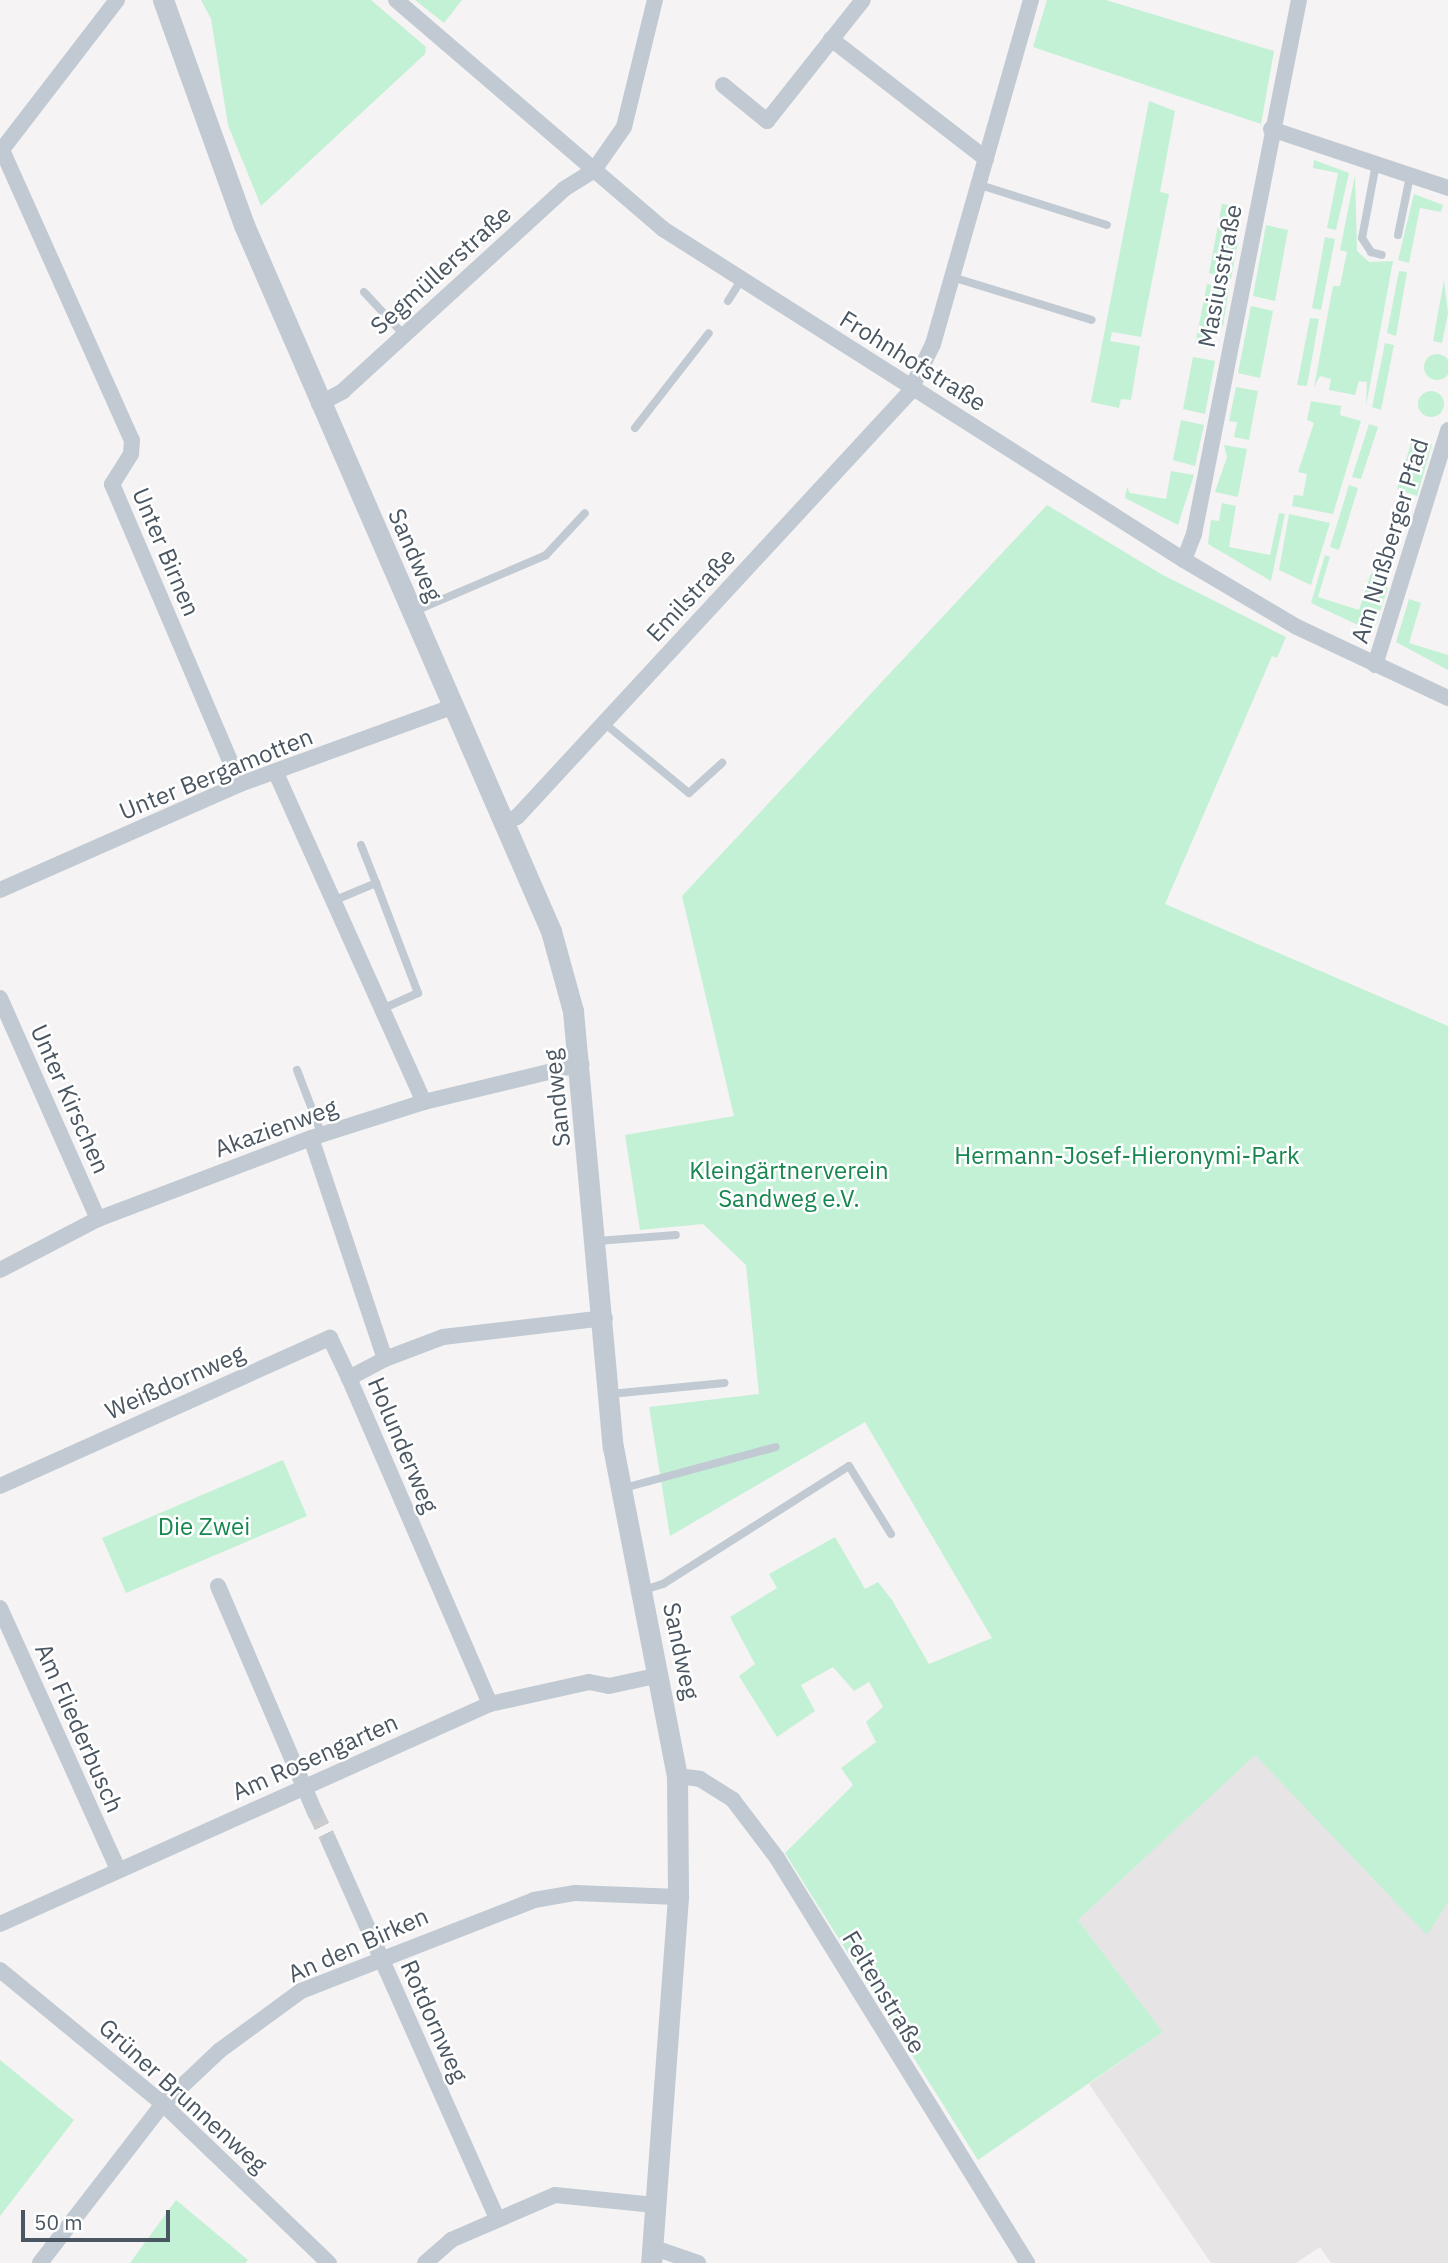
<!DOCTYPE html>
<meta charset="utf-8">
<style>
body{margin:0}
#map{position:relative;width:1448px;height:2263px;overflow:hidden;background:#f5f3f3;font-family:"IBM Plex Sans",sans-serif}
div>[style]{position:absolute}
.education>*{inset:0;background:#e6e4e5}
.green>*{inset:0;background:#c3f1d5}
.round{border-radius:50%}
.minor-tunnel>*{height:16px;margin-top:-8px;transform-origin:0;background:repeating-linear-gradient(90deg,#caccce 0 16px,transparent 0 24px)}
.service>*{height:8px;margin:-4px;padding:0 4px;transform-origin:4px;border-radius:4px;background:#c1cad2}
.minor>*{height:16px;margin:-8px;padding:0 8px;transform-origin:8px;border-radius:8px;background:#c1cad2}
.tertiary>*{height:21px;margin:-10.5px;padding:0 10.5px;transform-origin:10.5px;border-radius:10.5px;background:#c1cad2}
span{translate:-50% -50%;white-space:nowrap;text-align:center;line-height:1.15;-webkit-text-stroke:5px #fff;paint-order:stroke}
.street-label{font-size:24px;color:#4a5661}
.park-label{font-size:24px;color:#17864f}
.scale{position:absolute;left:21px;top:2210px;width:149px;height:32px;box-sizing:border-box;border:4px solid #4a5661;border-top:0;padding-left:9px;font-size:21px;line-height:24px;white-space:nowrap;color:#4a5661;-webkit-text-stroke:5px #fff;paint-order:stroke}
</style>
<div id="map">
<div class="education">
<i style="clip-path:polygon(1255px 1754px,1334px 1833px,1385px 1851px,1367px 1873px,1440px 1921px,1435px 1916px,1448px 1902px,1448px 2263px,1331px 2263px,1320px 2247px,1296px 2263px,1211px 2263px,1089px 2084px,1163px 2032px,1078px 1920px)"></i>
</div>
<div class="green">
<i style="clip-path:polygon(201px 0,371px 0,426px 47px,425px 54px,261px 206px,228px 125px,211px 19px)"></i>
<i style="clip-path:polygon(415px 0,462px 0,444px 23px)"></i>
<i style="clip-path:polygon(1047px 0,1106px 0,1274px 51px,1261px 124px,1033px 47px)"></i>
<i style="clip-path:polygon(1149px 101px,1175px 111px,1160px 192px,1169px 194px,1141px 337px,1112px 332px,1110px 341px,1140px 346px,1131px 400px,1121px 399px,1119px 408px,1091px 402px)"></i>
<i style="clip-path:polygon(1314px 160px,1349px 173px,1336px 230px,1327px 228px,1338px 173px,1313px 168px)"></i>
<i style="clip-path:polygon(1355px 175px,1357px 251px,1369px 262px,1393px 261px,1366px 406px,1367px 382px,1359px 381px,1355px 395px,1329px 390px,1331px 379px,1320px 376px,1314px 387px,1333px 286px,1340px 286px,1347px 252px,1340px 250px)"></i>
<i style="clip-path:polygon(1414px 194px,1443px 205px,1441px 212px,1420px 208px,1409px 263px,1398px 260px)"></i>
<i style="clip-path:polygon(1222px 204px,1235px 206px,1228px 240px,1238px 242px,1231px 279px,1209px 273px)"></i>
<i style="clip-path:polygon(1266px 225px,1288px 230px,1275px 301px,1253px 296px)"></i>
<i style="clip-path:polygon(1325px 237px,1335px 239px,1321px 310px,1312px 308px)"></i>
<i style="clip-path:polygon(1399px 271px,1407px 272px,1396px 336px,1387px 333px)"></i>
<i style="clip-path:polygon(1444px 280px,1448px 313px,1442px 343px,1433px 341px)"></i>
<i style="clip-path:polygon(1207px 284px,1229px 288px,1223px 326px,1212px 324px,1208px 348px,1195px 345px)"></i>
<i style="clip-path:polygon(1251px 306px,1273px 311px,1260px 378px,1238px 373px)"></i>
<i style="clip-path:polygon(1310px 318px,1319px 319px,1307px 386px,1297px 385px)"></i>
<i style="clip-path:polygon(1385px 343px,1394px 345px,1381px 410px,1372px 407px)"></i>
<i class="round" style="left:1424px;top:354px;width:26px;height:26px"></i>
<i style="clip-path:polygon(1193px 357px,1215px 361px,1205px 414px,1183px 409px)"></i>
<i style="clip-path:polygon(1236px 387px,1258px 391px,1249px 440px,1234px 437px,1237px 422px,1229px 421px)"></i>
<i class="round" style="left:1418px;top:391px;width:26px;height:26px"></i>
<i style="clip-path:polygon(1311px 401px,1341px 406px,1340px 415px,1361px 421px,1333px 514px,1292px 506px,1294px 495px,1303px 496px,1307px 474px,1298px 472px,1314px 423px,1307px 420px)"></i>
<i style="clip-path:polygon(1181px 420px,1204px 425px,1195px 466px,1173px 460px)"></i>
<i style="clip-path:polygon(1369px 424px,1378px 427px,1361px 479px,1352px 477px)"></i>
<i style="clip-path:polygon(1413px 437px,1432px 444px,1417px 496px,1397px 489px)"></i>
<i style="clip-path:polygon(1224px 445px,1247px 449px,1238px 497px,1215px 492px,1227px 457px)"></i>
<i style="clip-path:polygon(1171px 471px,1194px 475px,1178px 525px,1125px 498px,1127px 487px,1130px 493px,1166px 499px)"></i>
<i style="clip-path:polygon(1349px 485px,1358px 488px,1339px 550px,1330px 547px)"></i>
<i style="clip-path:polygon(1222px 503px,1236px 506px,1229px 547px,1270px 555px,1279px 513px,1285px 514px,1271px 581px,1208px 544px,1211px 520px,1219px 521px)"></i>
<i style="clip-path:polygon(1047px 505px,1161px 574px,1286px 637px,1277px 658px,1272px 656px,1165px 904px,1448px 1026px,1448px 1902px,1427px 1935px,1255px 1755px,1078px 1920px,1163px 2032px,978px 2160px,785px 1853px,853px 1785px,841px 1768px,876px 1742px,866px 1722px,883px 1707px,869px 1682px,854px 1691px,833px 1667px,801px 1685px,815px 1711px,777px 1737px,739px 1676px,755px 1664px,730px 1617px,777px 1588px,769px 1574px,835px 1537px,865px 1589px,878px 1582px,892px 1600px,929px 1664px,992px 1638px,865px 1422px,670px 1536px,649px 1407px,759px 1394px,746px 1265px,703px 1224px,640px 1230px,625px 1135px,734px 1116px,682px 896px)"></i>
<i style="clip-path:polygon(1289px 514px,1330px 523px,1311px 585px,1279px 570px)"></i>
<i style="clip-path:polygon(1325px 555px,1330px 557px,1318px 597px,1359px 610px,1371px 573px,1384px 576px,1382px 586px,1388px 588px,1373px 632px,1311px 603px)"></i>
<i style="clip-path:polygon(1409px 599px,1421px 603px,1409px 643px,1448px 655px,1448px 670px,1396px 642px)"></i>
<i style="clip-path:polygon(283px 1460px,307px 1516px,126px 1593px,102px 1538px)"></i>
<i style="clip-path:polygon(0 2060px,74px 2120px,0 2216px)"></i>
<i style="clip-path:polygon(176px 2200px,248px 2260px,245px 2263px,130px 2263px)"></i>
</div>
<div class="minor-tunnel">
<i style="left:315px;top:1812px;width:32px;rotate:64deg"></i>
</div>
<div class="service">
<i style="left:1376px;top:164px;width:75px;rotate:100.7deg"></i>
<i style="left:1362px;top:238px;width:17px;rotate:57deg"></i>
<i style="left:1371px;top:252px;width:11px;rotate:15deg"></i>
<i style="left:980px;top:185px;width:133px;rotate:17.5deg"></i>
<i style="left:1398px;top:235px;width:60px;rotate:-78.5deg"></i>
<i style="left:952px;top:277px;width:146px;rotate:17.1deg"></i>
<i style="left:364px;top:292px;width:60px;rotate:47deg"></i>
<i style="left:728px;top:301px;width:25px;rotate:-58deg"></i>
<i style="left:635px;top:428px;width:120px;rotate:-52.1deg"></i>
<i style="left:415px;top:611px;width:142px;rotate:-23.1deg"></i>
<i style="left:546px;top:555px;width:57px;rotate:-47.1deg"></i>
<i style="left:604px;top:723px;width:110px;rotate:39.5deg"></i>
<i style="left:689px;top:793px;width:45px;rotate:-42.3deg"></i>
<i style="left:361px;top:845px;width:41px;rotate:68.5deg"></i>
<i style="left:333px;top:901px;width:47px;rotate:-22.7deg"></i>
<i style="left:376px;top:883px;width:118px;rotate:69.1deg"></i>
<i style="left:418px;top:993px;width:39px;rotate:156deg"></i>
<i style="left:297px;top:1070px;width:70px;rotate:69deg"></i>
<i style="left:597px;top:1241px;width:79px;rotate:-4.3deg"></i>
<i style="left:610px;top:1394px;width:115px;rotate:-5.5deg"></i>
<i style="left:624px;top:1488px;width:157px;rotate:-15.1deg"></i>
<i style="left:641px;top:1591px;width:23px;rotate:-18deg"></i>
<i style="left:663px;top:1584px;width:220px;rotate:-32.4deg"></i>
<i style="left:849px;top:1466px;width:80px;rotate:58.3deg"></i>
</div>
<div class="minor">
<i style="left:396px;top:0;width:352px;rotate:40.6deg"></i>
<i style="left:663px;top:229px;width:617px;rotate:32.43deg"></i>
<i style="left:1184px;top:560px;width:131px;rotate:30.7deg"></i>
<i style="left:1297px;top:627px;width:167px;rotate:25.2deg"></i>
<i style="left:831px;top:39px;width:196px;rotate:37.7deg"></i>
<i style="left:723px;top:85px;width:57px;rotate:39.3deg"></i>
<i style="left:767px;top:121px;width:154px;rotate:-51.6deg"></i>
<i style="left:1271px;top:129px;width:187px;rotate:18.4deg"></i>
<i style="left:2px;top:150px;width:318px;rotate:65.9deg"></i>
<i style="left:132px;top:440px;width:14px;rotate:94deg"></i>
<i style="left:131px;top:454px;width:36px;rotate:122deg"></i>
<i style="left:112px;top:484px;width:326px;rotate:66.9deg"></i>
<i style="left:0;top:152px;width:192px;rotate:-52.4deg"></i>
<i style="left:319px;top:404px;width:27px;rotate:-28deg"></i>
<i style="left:343px;top:391px;width:299px;rotate:-42.4deg"></i>
<i style="left:564px;top:189px;width:36px;rotate:-32deg"></i>
<i style="left:594px;top:170px;width:52px;rotate:-55.1deg"></i>
<i style="left:624px;top:127px;width:131px;rotate:-76.3deg"></i>
<i style="left:1184px;top:560px;width:28px;rotate:-69deg"></i>
<i style="left:1194px;top:534px;width:544px;rotate:-78.88deg"></i>
<i style="left:1375px;top:665px;width:246px;rotate:-72.7deg"></i>
<i style="left:276px;top:773px;width:361px;rotate:65.8deg"></i>
<i style="left:504px;top:823px;width:14px;rotate:-25deg"></i>
<i style="left:517px;top:817px;width:577px;rotate:-47.25deg"></i>
<i style="left:909px;top:393px;width:55px;rotate:-63.9deg"></i>
<i style="left:933px;top:344px;width:358px;rotate:-74.1deg"></i>
<i style="left:0;top:890px;width:262px;rotate:-23.8deg"></i>
<i style="left:240px;top:784px;width:226px;rotate:-20deg"></i>
<i style="left:0;top:998px;width:242px;rotate:66.1deg"></i>
<i style="left:311px;top:1138px;width:233px;rotate:71.5deg"></i>
<i style="left:385px;top:1359px;width:41px;rotate:152.2deg"></i>
<i style="left:349px;top:1378px;width:355px;rotate:66.6deg"></i>
<i style="left:0;top:1270px;width:110px;rotate:-27.5deg"></i>
<i style="left:98px;top:1219px;width:228px;rotate:-20.8deg"></i>
<i style="left:311px;top:1138px;width:119px;rotate:-17.7deg"></i>
<i style="left:424px;top:1102px;width:162px;rotate:-13.6deg"></i>
<i style="left:385px;top:1359px;width:62px;rotate:-20.8deg"></i>
<i style="left:443px;top:1337px;width:163px;rotate:-6.7deg"></i>
<i style="left:0;top:1486px;width:362px;rotate:-24.2deg"></i>
<i style="left:330px;top:1338px;width:44px;rotate:64.6deg"></i>
<i style="left:218px;top:1586px;width:246px;rotate:66.8deg"></i>
<i style="left:0;top:1608px;width:284px;rotate:65.7deg"></i>
<i style="left:677px;top:1776px;width:23px;rotate:7deg"></i>
<i style="left:700px;top:1779px;width:39px;rotate:32deg"></i>
<i style="left:733px;top:1800px;width:73px;rotate:52.8deg"></i>
<i style="left:777px;top:1858px;width:476px;rotate:58.3deg"></i>
<i style="left:329px;top:1841px;width:413px;rotate:66deg"></i>
<i style="left:0;top:1924px;width:537px;rotate:-24.18deg"></i>
<i style="left:490px;top:1704px;width:101px;rotate:-12.5deg"></i>
<i style="left:589px;top:1682px;width:20px;rotate:11deg"></i>
<i style="left:609px;top:1686px;width:52px;rotate:-12.2deg"></i>
<i style="left:0;top:1970px;width:211px;rotate:39.4deg"></i>
<i style="left:163px;top:2104px;width:230px;rotate:43.8deg"></i>
<i style="left:652px;top:2247px;width:49px;rotate:19.2deg"></i>
<i style="left:40px;top:2263px;width:201px;rotate:-52.3deg"></i>
<i style="left:163px;top:2104px;width:77px;rotate:-43.4deg"></i>
<i style="left:219px;top:2051px;width:102px;rotate:-36.2deg"></i>
<i style="left:301px;top:1991px;width:250px;rotate:-21.3deg"></i>
<i style="left:534px;top:1900px;width:42px;rotate:-9.7deg"></i>
<i style="left:575px;top:1893px;width:103px;rotate:2.2deg"></i>
<i style="left:425px;top:2263px;width:35px;rotate:-41deg"></i>
<i style="left:451px;top:2240px;width:113px;rotate:-23.4deg"></i>
<i style="left:555px;top:2195px;width:100px;rotate:5.7deg"></i>
</div>
<div class="tertiary">
<i style="left:163px;top:0;width:239px;rotate:70.2deg"></i>
<i style="left:244px;top:225px;width:770px;rotate:66.5deg"></i>
<i style="left:551px;top:931px;width:83px;rotate:74.6deg"></i>
<i style="left:573px;top:1011px;width:438px;rotate:84.8deg"></i>
<i style="left:613px;top:1447px;width:335px;rotate:79deg"></i>
<i style="left:677px;top:1776px;width:121px;rotate:89.5deg"></i>
<i style="left:678px;top:1897px;width:367px;rotate:94.2deg"></i>
</div>
<div class="street-label">
<span style="left:441px;top:270px;rotate:-42deg">Segmüllerstraße</span>
<span style="left:1220px;top:276px;rotate:-79deg">Masiusstraße</span>
<span style="left:913px;top:361px;rotate:32deg">Frohnhofstraße</span>
<span style="left:1390px;top:541px;rotate:-73deg">Am Nußberger Pfad</span>
<span style="left:166px;top:552px;rotate:67deg">Unter Birnen</span>
<span style="left:415px;top:555px;rotate:66deg">Sandweg</span>
<span style="left:691px;top:595px;rotate:-47deg">Emilstraße</span>
<span style="left:216px;top:774px;rotate:-22deg">Unter Bergamotten</span>
<span style="left:557px;top:1098px;rotate:-96deg">Sandweg</span>
<span style="left:70px;top:1099px;rotate:66deg">Unter Kirschen</span>
<span style="left:276px;top:1128px;rotate:-20deg">Akazienweg</span>
<span style="left:175px;top:1382px;rotate:-24deg">Weißdornweg</span>
<span style="left:403px;top:1445px;rotate:67deg">Holunderweg</span>
<span style="left:681px;top:1651px;rotate:78deg">Sandweg</span>
<span style="left:79px;top:1728px;rotate:66deg">Am Fliederbusch</span>
<span style="left:315px;top:1757px;rotate:-24deg">Am Rosengarten</span>
<span style="left:358px;top:1945px;rotate:-24deg">An den Birken</span>
<span style="left:884px;top:1992px;rotate:59deg">Feltenstraße</span>
<span style="left:434px;top:2021px;rotate:66deg">Rotdornweg</span>
<span style="left:183px;top:2096px;rotate:42deg">Grüner Brunnenweg</span>
</div>
<div class="park-label">
<span style="left:1127px;top:1156px">Hermann-Josef-Hieronymi-Park</span>
<span style="left:789px;top:1185px">Kleingärtnerverein<br>Sandweg e.V.</span>
<span style="left:204px;top:1527px">Die Zwei</span>
</div>
<div class="scale">50 m</div>
</div>
